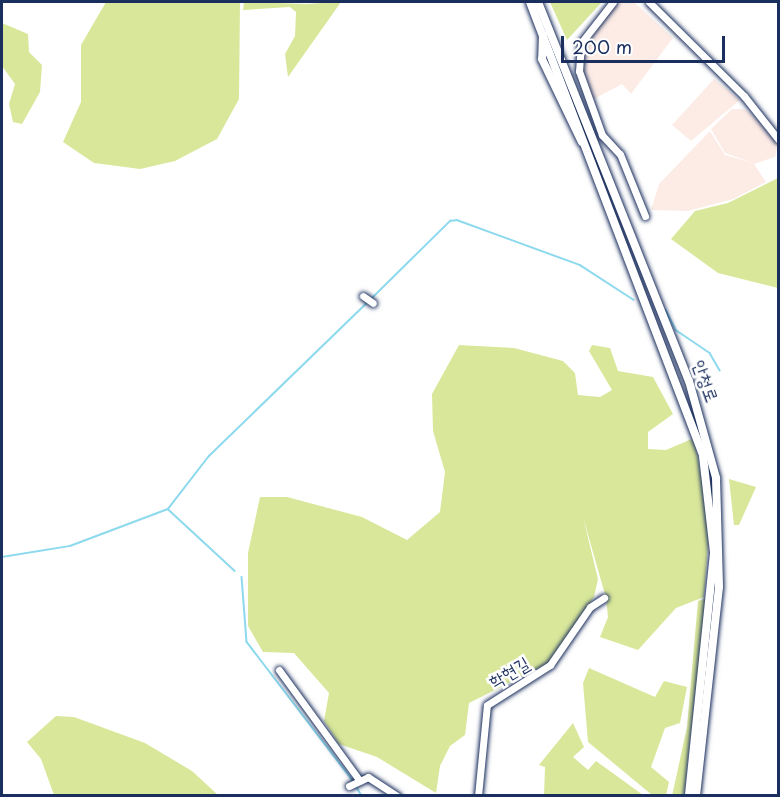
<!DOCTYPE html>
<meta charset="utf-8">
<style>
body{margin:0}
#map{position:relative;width:780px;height:797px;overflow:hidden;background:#fff;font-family:"Playpen Sans","Poor Story",sans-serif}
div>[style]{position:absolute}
.built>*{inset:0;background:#fdece6}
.green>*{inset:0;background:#d9e79a}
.stream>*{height:1.5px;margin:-0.75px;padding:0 0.75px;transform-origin:0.75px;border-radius:0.75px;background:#8dd9ed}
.roads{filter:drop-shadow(0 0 2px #1b2f5e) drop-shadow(0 0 2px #1b2f5e)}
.minor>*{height:7px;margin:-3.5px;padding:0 3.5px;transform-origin:3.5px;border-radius:3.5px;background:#fff}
.tertiary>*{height:8px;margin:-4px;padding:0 4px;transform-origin:4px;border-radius:4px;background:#fff}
span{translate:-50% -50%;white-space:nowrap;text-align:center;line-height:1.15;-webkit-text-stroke:5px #fff;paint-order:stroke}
.street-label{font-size:18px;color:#1b2f5e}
.frame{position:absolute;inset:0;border:3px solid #1b2f5e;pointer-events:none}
.scale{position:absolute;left:561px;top:36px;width:164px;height:27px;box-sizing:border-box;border:3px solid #1b2f5e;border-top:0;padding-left:8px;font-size:18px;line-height:21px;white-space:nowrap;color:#1b2f5e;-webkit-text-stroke:4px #fff;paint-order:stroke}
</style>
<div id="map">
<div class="built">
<i style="clip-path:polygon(615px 2px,634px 2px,673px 38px,631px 94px,622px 84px,594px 99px,581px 70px,583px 43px)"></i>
<i style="clip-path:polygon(714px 79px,740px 100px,691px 141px,672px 125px)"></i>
<i style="clip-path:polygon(732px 109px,744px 109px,755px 117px,778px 144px,775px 157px,754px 164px,766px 182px,733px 199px,688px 211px,651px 210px,659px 184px,710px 131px,725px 155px,753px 163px,725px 153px,711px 129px)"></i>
</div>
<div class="green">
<i style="clip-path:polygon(106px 2px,240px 2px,239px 99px,217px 139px,175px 161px,140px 169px,94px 163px,63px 142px,81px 102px,81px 45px)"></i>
<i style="clip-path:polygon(244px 2px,306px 4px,341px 2px,288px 77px,285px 54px,295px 36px,296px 12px,290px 7px,243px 10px)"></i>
<i style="clip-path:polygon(550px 2px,602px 2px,567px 40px)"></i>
<i style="clip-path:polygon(2px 23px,28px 34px,29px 52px,42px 65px,40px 92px,22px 124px,13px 122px,9px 104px,15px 84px,2px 66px)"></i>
<i style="clip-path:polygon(778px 178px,778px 288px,718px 273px,671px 239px,695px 211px,728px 203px)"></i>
<i style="clip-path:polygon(459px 345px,514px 348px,563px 361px,575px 373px,578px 395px,600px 397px,612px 390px,589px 351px,592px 345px,610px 348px,618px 371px,653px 377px,673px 414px,648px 432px,648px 449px,666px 450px,694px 438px,707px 508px,708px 545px,704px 597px,676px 608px,638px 650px,600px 637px,608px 617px,606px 598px,583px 517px,598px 579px,594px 597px,549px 663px,469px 703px,465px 735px,450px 746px,440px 766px,436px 793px,377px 757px,339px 744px,324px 721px,329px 693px,294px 653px,263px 652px,248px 626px,248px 553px,260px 497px,287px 497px,362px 517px,407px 540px,440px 512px,445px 472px,433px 431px,432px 394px)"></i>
<i style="clip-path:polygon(729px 479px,756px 487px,739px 525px,734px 525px)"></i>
<i style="clip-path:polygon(706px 598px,684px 795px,672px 796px,687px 727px,698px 601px)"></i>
<i style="clip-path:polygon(589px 668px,655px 697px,664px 681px,687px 687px,680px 723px,665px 728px,651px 767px,669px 782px,666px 795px,652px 795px,588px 742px,583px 683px)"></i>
<i style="clip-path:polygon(56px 716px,74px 717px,145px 743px,192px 771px,218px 795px,54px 795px,41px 759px,27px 742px)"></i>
<i style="clip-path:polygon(573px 723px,584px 747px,573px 757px,588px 770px,596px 761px,643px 795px,544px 795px,545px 767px,539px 765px)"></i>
</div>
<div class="stream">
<i style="left:372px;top:298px;width:110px;rotate:-44.6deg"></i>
<i style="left:450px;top:221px;width:7px;rotate:-8deg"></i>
<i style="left:457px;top:220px;width:131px;rotate:20.1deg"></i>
<i style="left:580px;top:265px;width:64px;rotate:32.9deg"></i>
<i style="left:666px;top:310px;width:22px;rotate:63deg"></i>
<i style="left:676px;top:330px;width:41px;rotate:34.1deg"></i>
<i style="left:710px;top:353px;width:20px;rotate:60deg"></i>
<i style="left:168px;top:509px;width:67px;rotate:-52.3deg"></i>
<i style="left:209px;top:456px;width:221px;rotate:-44.1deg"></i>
<i style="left:2px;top:557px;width:69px;rotate:-9.2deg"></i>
<i style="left:70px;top:546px;width:105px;rotate:-20.7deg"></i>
<i style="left:168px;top:509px;width:91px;rotate:42.8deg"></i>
<i style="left:242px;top:577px;width:65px;rotate:85.6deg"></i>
<i style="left:247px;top:642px;width:176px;rotate:52.6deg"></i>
<i style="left:356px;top:786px;width:12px;rotate:59deg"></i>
</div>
<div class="roads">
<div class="minor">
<i style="left:613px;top:2px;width:52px;rotate:128deg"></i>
<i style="left:581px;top:43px;width:28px;rotate:94deg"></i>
<i style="left:579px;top:71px;width:68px;rotate:70.2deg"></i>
<i style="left:602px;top:135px;width:26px;rotate:47deg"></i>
<i style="left:620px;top:154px;width:67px;rotate:68deg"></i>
<i style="left:649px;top:2px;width:134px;rotate:44.7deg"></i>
<i style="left:744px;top:96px;width:55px;rotate:51.7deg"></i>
<i style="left:363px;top:296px;width:12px;rotate:35deg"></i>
<i style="left:279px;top:670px;width:137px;rotate:53.9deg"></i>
<i style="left:349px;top:786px;width:21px;rotate:-25deg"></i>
<i style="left:368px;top:777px;width:35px;rotate:33deg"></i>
<i style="left:478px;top:796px;width:91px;rotate:-84.4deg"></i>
<i style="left:487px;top:705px;width:75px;rotate:-32.4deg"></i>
<i style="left:550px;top:665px;width:70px;rotate:-55.4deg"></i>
<i style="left:590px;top:607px;width:17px;rotate:-33deg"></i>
</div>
<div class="tertiary">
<i style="left:530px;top:2px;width:486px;rotate:69.1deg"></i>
<i style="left:703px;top:456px;width:98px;rotate:83.5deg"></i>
<i style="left:714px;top:553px;width:244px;rotate:95.9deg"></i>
<i style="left:538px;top:2px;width:408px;rotate:68.3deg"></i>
<i style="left:689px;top:381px;width:101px;rotate:74.4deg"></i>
<i style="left:716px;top:478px;width:109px;rotate:88.4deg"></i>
<i style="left:719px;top:587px;width:210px;rotate:96.3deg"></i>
<i style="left:543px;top:35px;width:24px;rotate:92deg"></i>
<i style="left:542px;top:59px;width:92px;rotate:64.3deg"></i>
</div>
</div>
<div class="street-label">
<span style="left:706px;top:381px;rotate:70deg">안청로</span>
<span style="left:509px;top:672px;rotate:-30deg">학현길</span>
</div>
<div class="frame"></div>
<div class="scale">200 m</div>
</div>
